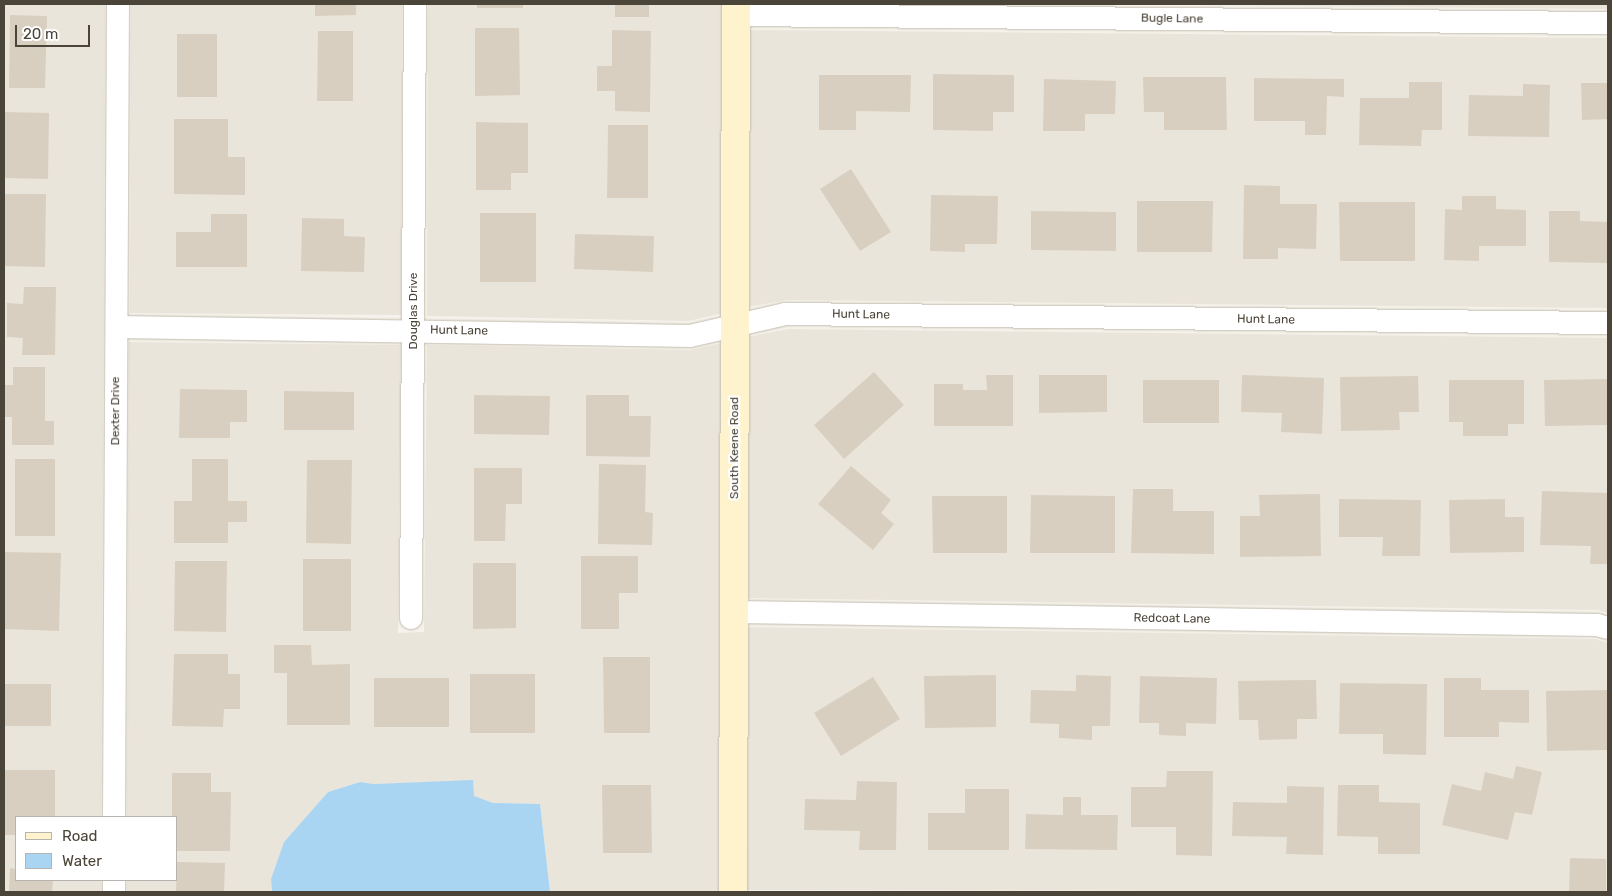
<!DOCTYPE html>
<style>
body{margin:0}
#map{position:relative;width:1612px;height:896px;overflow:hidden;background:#f6f3ec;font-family:Rubik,sans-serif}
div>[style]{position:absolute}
.residential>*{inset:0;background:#eae5da}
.water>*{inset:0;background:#a9d4f2}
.building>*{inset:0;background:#d8cfc1}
.roads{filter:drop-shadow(0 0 1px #c2bbae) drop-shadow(0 0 1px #c2bbae)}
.minor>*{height:22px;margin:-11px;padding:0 11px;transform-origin:11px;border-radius:11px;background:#fff}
.secondary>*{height:28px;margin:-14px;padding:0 14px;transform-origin:14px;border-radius:14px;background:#fff3cd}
span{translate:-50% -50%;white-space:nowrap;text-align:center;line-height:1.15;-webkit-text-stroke:4.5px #fff;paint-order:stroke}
.street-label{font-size:12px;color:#4b4439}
.frame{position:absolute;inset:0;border:5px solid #4b4439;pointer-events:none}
.legend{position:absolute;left:15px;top:816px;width:162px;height:65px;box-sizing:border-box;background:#fff;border:1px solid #b7b4b0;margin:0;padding:6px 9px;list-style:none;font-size:15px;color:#4b4439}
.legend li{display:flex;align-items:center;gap:10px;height:25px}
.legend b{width:25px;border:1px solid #b7b4b0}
.scale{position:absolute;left:15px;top:25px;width:75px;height:22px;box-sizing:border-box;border:2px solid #4b4439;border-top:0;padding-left:6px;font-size:15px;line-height:18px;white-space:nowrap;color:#4b4439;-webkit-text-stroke:4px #fff;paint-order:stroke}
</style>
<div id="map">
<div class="residential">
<i style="clip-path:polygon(4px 4px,105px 4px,101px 817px,16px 817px,16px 880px,101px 880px,101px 892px,4px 892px)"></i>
<i style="clip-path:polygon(131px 4px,402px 4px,401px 315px,130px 313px)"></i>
<i style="clip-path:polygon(428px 4px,723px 4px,723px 313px,689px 321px,427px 316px)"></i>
<i style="clip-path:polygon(1098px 4px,1608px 4px,1608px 9px)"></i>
<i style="clip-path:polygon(749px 30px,1608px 38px,1608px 308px,787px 300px,748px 307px)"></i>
<i style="clip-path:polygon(788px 329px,1608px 338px,1608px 613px,1597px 610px,748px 598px,748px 337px)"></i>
<i style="clip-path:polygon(129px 342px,401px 345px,398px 633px,424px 632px,427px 345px,690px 350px,722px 343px,721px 892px,550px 892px,540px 804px,493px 803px,473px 796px,473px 781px,374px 784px,360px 782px,328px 792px,284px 842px,271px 879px,272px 892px,127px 892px,127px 880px,176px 880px,176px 817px,127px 817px)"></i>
<i style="clip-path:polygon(748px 627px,1595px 639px,1608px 643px,1608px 892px,747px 890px)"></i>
</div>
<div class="water">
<i style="clip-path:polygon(473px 780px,474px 796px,493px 803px,540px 804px,550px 892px,272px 892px,271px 879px,284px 842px,328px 792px,360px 782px,374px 784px)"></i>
</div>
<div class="building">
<i style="clip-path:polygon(315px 4px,356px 4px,356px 15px,315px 16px)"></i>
<i style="clip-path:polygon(477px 4px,523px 4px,523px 8px,477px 8px)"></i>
<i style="clip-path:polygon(615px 4px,649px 4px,649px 17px,615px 17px)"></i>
<i style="clip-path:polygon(10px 15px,47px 16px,45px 88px,9px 88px)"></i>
<i style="clip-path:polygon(475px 28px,519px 28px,520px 95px,475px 96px)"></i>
<i style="clip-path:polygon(612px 30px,651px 31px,650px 112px,615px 111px,615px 91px,597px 91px,597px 66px,612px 66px)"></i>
<i style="clip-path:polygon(318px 31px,353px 31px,353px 101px,317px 101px)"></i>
<i style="clip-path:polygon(177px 34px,217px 34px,217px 97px,177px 97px)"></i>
<i style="clip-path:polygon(933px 74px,1014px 75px,1014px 112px,993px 112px,993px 131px,933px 130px)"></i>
<i style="clip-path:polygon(819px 75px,911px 75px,910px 112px,856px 111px,856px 130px,819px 130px)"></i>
<i style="clip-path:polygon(1143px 77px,1226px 77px,1227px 130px,1164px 130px,1164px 112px,1144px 112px)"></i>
<i style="clip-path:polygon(1254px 78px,1344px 79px,1344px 97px,1327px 96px,1326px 135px,1305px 135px,1305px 121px,1254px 121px)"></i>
<i style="clip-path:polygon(1044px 79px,1116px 81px,1115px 114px,1085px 114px,1085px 131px,1043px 131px)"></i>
<i style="clip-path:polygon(1409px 82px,1442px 82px,1442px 130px,1422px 130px,1421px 146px,1359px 145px,1360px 98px,1409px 98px)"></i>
<i style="clip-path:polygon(1581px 83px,1608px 83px,1608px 119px,1582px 120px)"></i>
<i style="clip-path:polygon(1523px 84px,1550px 85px,1549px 137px,1468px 136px,1469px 95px,1523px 96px)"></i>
<i style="clip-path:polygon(4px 112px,49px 113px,48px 179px,4px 178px)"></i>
<i style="clip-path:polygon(174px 119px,228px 119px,228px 157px,245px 157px,245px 195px,174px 194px)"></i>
<i style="clip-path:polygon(476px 122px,528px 123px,528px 173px,511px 173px,511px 190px,476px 190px)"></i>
<i style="clip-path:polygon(608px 125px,648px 125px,648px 198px,607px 198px)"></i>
<i style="clip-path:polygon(851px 169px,891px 232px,860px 251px,820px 189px)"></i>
<i style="clip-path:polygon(1244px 185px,1280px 186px,1280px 204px,1317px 204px,1316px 249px,1278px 248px,1278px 259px,1243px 259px)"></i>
<i style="clip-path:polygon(4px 194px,46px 194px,45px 267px,4px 266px)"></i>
<i style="clip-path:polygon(931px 195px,998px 196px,997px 244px,965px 244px,965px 252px,930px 251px)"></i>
<i style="clip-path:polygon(1462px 196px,1496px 196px,1496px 209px,1526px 210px,1526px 246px,1479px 246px,1479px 261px,1444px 260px,1445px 209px,1462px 210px)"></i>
<i style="clip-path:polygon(1137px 201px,1213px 201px,1212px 252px,1137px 252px)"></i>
<i style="clip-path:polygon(1339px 202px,1415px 202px,1415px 261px,1340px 261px)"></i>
<i style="clip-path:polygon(1031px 211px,1116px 212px,1116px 251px,1031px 250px)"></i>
<i style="clip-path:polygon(1549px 211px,1580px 211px,1580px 221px,1608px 222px,1608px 263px,1549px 262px)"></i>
<i style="clip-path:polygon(480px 213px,536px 213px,536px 282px,480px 282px)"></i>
<i style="clip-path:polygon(211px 214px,247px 214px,247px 267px,176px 267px,176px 232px,211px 232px)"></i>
<i style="clip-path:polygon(302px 218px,344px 219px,344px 236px,365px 237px,364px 272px,301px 271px)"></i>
<i style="clip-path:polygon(575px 234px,654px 236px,653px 272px,574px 269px)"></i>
<i style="clip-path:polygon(24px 287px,56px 287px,55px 355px,22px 355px,23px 338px,7px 337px,7px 303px,23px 304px)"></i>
<i style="clip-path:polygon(13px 367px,45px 367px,45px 421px,54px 421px,54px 445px,12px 445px,12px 417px,4px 417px,4px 385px,13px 385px)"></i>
<i style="clip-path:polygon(874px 372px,904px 405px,844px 459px,814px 425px)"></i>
<i style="clip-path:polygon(986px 375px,1013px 375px,1013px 426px,934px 426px,934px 384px,963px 384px,963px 390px,987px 390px)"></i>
<i style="clip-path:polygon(1039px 375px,1107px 375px,1107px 412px,1039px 413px)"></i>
<i style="clip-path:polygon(1242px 375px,1324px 378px,1322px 434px,1281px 432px,1282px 413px,1241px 412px)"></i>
<i style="clip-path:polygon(1418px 376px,1419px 412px,1399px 412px,1400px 430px,1341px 431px,1340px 377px)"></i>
<i style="clip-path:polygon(1608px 379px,1608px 425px,1545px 426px,1544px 380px)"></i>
<i style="clip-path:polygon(1143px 380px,1219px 380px,1219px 423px,1143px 423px)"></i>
<i style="clip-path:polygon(1449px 380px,1524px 380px,1524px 424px,1508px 424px,1508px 436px,1463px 436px,1463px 422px,1449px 422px)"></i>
<i style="clip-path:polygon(180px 389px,247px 390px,247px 422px,230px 422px,230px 438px,179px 438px)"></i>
<i style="clip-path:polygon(284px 391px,354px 392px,354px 430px,284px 430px)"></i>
<i style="clip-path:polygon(474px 395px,550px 396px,549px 435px,474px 434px)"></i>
<i style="clip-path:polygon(586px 395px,629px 395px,629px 416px,651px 416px,650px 457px,586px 456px)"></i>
<i style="clip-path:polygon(15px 459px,55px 459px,55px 536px,15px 536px)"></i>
<i style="clip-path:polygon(192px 459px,228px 459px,228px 501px,247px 501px,247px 522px,228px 522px,228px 543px,174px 543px,174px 501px,192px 501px)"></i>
<i style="clip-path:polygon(307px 460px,352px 460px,351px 544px,306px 543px)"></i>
<i style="clip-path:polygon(599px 464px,646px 465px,645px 512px,653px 513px,652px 545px,598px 544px)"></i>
<i style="clip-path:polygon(851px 466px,891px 500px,881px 513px,894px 524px,873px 550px,818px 504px)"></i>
<i style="clip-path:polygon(474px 468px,522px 468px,522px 504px,506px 504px,505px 541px,474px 541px)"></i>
<i style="clip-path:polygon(1133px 489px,1173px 489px,1173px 511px,1214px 511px,1214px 554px,1131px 553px)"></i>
<i style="clip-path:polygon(1542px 491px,1608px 493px,1608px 564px,1590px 564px,1591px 546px,1540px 545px)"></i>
<i style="clip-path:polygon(1320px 494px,1321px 556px,1240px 557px,1240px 516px,1260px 516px,1259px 495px)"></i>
<i style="clip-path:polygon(1031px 495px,1115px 496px,1115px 553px,1030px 553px)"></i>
<i style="clip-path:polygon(932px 496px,1007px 496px,1007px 553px,933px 553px)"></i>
<i style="clip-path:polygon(1339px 499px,1421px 500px,1420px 556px,1382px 556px,1383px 537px,1339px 537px)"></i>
<i style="clip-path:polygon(1505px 499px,1505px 517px,1524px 517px,1524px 552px,1450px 553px,1449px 500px)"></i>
<i style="clip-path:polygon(4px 552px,61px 553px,59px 631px,4px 629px)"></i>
<i style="clip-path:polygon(581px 556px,638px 556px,638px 593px,619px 593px,619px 629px,581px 629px)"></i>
<i style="clip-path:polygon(303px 559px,351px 559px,351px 631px,303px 631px)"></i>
<i style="clip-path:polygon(175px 561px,227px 561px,226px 632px,174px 631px)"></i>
<i style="clip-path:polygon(473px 563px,516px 563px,516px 628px,473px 629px)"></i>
<i style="clip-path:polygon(274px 645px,311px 645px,312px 665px,350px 664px,350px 725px,287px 725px,287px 673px,274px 673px)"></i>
<i style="clip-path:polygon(174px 654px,228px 654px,228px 674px,240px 674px,240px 709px,224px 709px,223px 727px,172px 726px)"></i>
<i style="clip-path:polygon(603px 657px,650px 657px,650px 733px,604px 733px)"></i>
<i style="clip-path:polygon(470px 674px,535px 674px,535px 733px,470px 733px)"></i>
<i style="clip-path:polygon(996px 675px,996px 727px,925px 728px,924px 676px)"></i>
<i style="clip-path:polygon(1076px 675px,1111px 676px,1110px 726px,1092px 726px,1092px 740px,1059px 738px,1059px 724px,1030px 723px,1031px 690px,1076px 691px)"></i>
<i style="clip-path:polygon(1140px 676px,1217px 678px,1216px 724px,1186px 723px,1186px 736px,1159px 735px,1159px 723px,1139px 723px)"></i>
<i style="clip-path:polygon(873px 677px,900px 719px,841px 756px,814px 713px)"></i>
<i style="clip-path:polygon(374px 678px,449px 678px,449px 727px,374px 727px)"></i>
<i style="clip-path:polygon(1444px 678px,1481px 678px,1481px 690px,1529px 690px,1529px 723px,1499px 722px,1499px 737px,1444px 737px)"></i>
<i style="clip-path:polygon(1316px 680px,1317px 719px,1297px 719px,1297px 739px,1259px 740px,1258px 720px,1239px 720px,1238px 681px)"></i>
<i style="clip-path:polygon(1340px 683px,1427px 684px,1426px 755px,1383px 754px,1383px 734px,1339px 734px)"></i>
<i style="clip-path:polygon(4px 684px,51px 684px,51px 726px,4px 726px)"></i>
<i style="clip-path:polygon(1608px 690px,1608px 750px,1547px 751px,1546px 691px)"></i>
<i style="clip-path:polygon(1516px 766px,1542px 772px,1532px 815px,1515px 812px,1508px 840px,1442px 825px,1452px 784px,1481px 791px,1485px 772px,1513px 779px)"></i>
<i style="clip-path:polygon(4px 770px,55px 770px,55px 817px,16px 817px,16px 835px,4px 835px)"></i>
<i style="clip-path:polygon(1167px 771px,1213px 771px,1212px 856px,1176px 855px,1176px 827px,1131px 827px,1131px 787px,1166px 787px)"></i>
<i style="clip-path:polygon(172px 773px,211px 773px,211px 792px,231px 792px,230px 851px,176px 851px,176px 817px,172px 817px)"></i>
<i style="clip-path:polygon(857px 781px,897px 782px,896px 850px,859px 850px,860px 831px,804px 830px,805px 799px,856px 800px)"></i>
<i style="clip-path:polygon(602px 785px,651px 785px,652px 853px,603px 853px)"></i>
<i style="clip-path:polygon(1338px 785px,1379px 785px,1379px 802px,1420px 803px,1420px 854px,1378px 854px,1378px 837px,1337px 836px)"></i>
<i style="clip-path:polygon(1287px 786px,1324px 787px,1323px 855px,1286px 854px,1287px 837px,1232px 836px,1233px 802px,1287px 803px)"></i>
<i style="clip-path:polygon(965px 789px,1009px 789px,1009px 850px,928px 850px,928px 813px,965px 813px)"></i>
<i style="clip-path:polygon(1063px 797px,1081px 797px,1081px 815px,1118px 815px,1117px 850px,1025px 849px,1026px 814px,1063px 815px)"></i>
<i style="clip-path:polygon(1570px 858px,1606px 859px,1606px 892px,1569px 892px)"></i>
<i style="clip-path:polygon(177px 862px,225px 863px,224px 892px,176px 892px)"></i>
<i style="clip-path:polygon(10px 868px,16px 869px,16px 880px,53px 880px,52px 892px,9px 892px)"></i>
</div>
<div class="roads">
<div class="minor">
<i style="left:736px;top:15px;width:872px;rotate:0.53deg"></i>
<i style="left:117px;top:327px;width:573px;rotate:0.9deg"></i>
<i style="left:690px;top:336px;width:98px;rotate:-13deg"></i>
<i style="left:785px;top:314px;width:823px;rotate:0.63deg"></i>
<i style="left:735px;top:612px;width:862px;rotate:0.86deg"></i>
<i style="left:1597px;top:625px;width:11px;rotate:15deg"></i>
<i style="left:411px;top:618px;width:614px;rotate:-89.63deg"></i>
<i style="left:114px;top:817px;width:813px;rotate:-89.72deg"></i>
<i style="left:114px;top:892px;width:12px;rotate:-90deg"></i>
</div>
<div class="secondary">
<i style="left:733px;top:892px;width:888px;rotate:-89.81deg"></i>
</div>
</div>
<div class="street-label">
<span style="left:1172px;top:19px;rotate:1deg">Bugle Lane</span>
<span style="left:414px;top:311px;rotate:-90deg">Douglas Drive</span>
<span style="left:861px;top:315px;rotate:1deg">Hunt Lane</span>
<span style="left:1266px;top:320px;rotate:1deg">Hunt Lane</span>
<span style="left:459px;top:331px;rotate:1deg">Hunt Lane</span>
<span style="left:116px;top:411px;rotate:-90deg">Dexter Drive</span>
<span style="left:735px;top:448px;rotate:-90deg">South Keene Road</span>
<span style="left:1172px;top:619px;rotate:1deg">Redcoat Lane</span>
</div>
<div class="frame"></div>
<ul class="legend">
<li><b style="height:6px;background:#fff3cd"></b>Road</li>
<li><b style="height:14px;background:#a9d4f2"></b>Water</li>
</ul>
<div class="scale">20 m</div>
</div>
